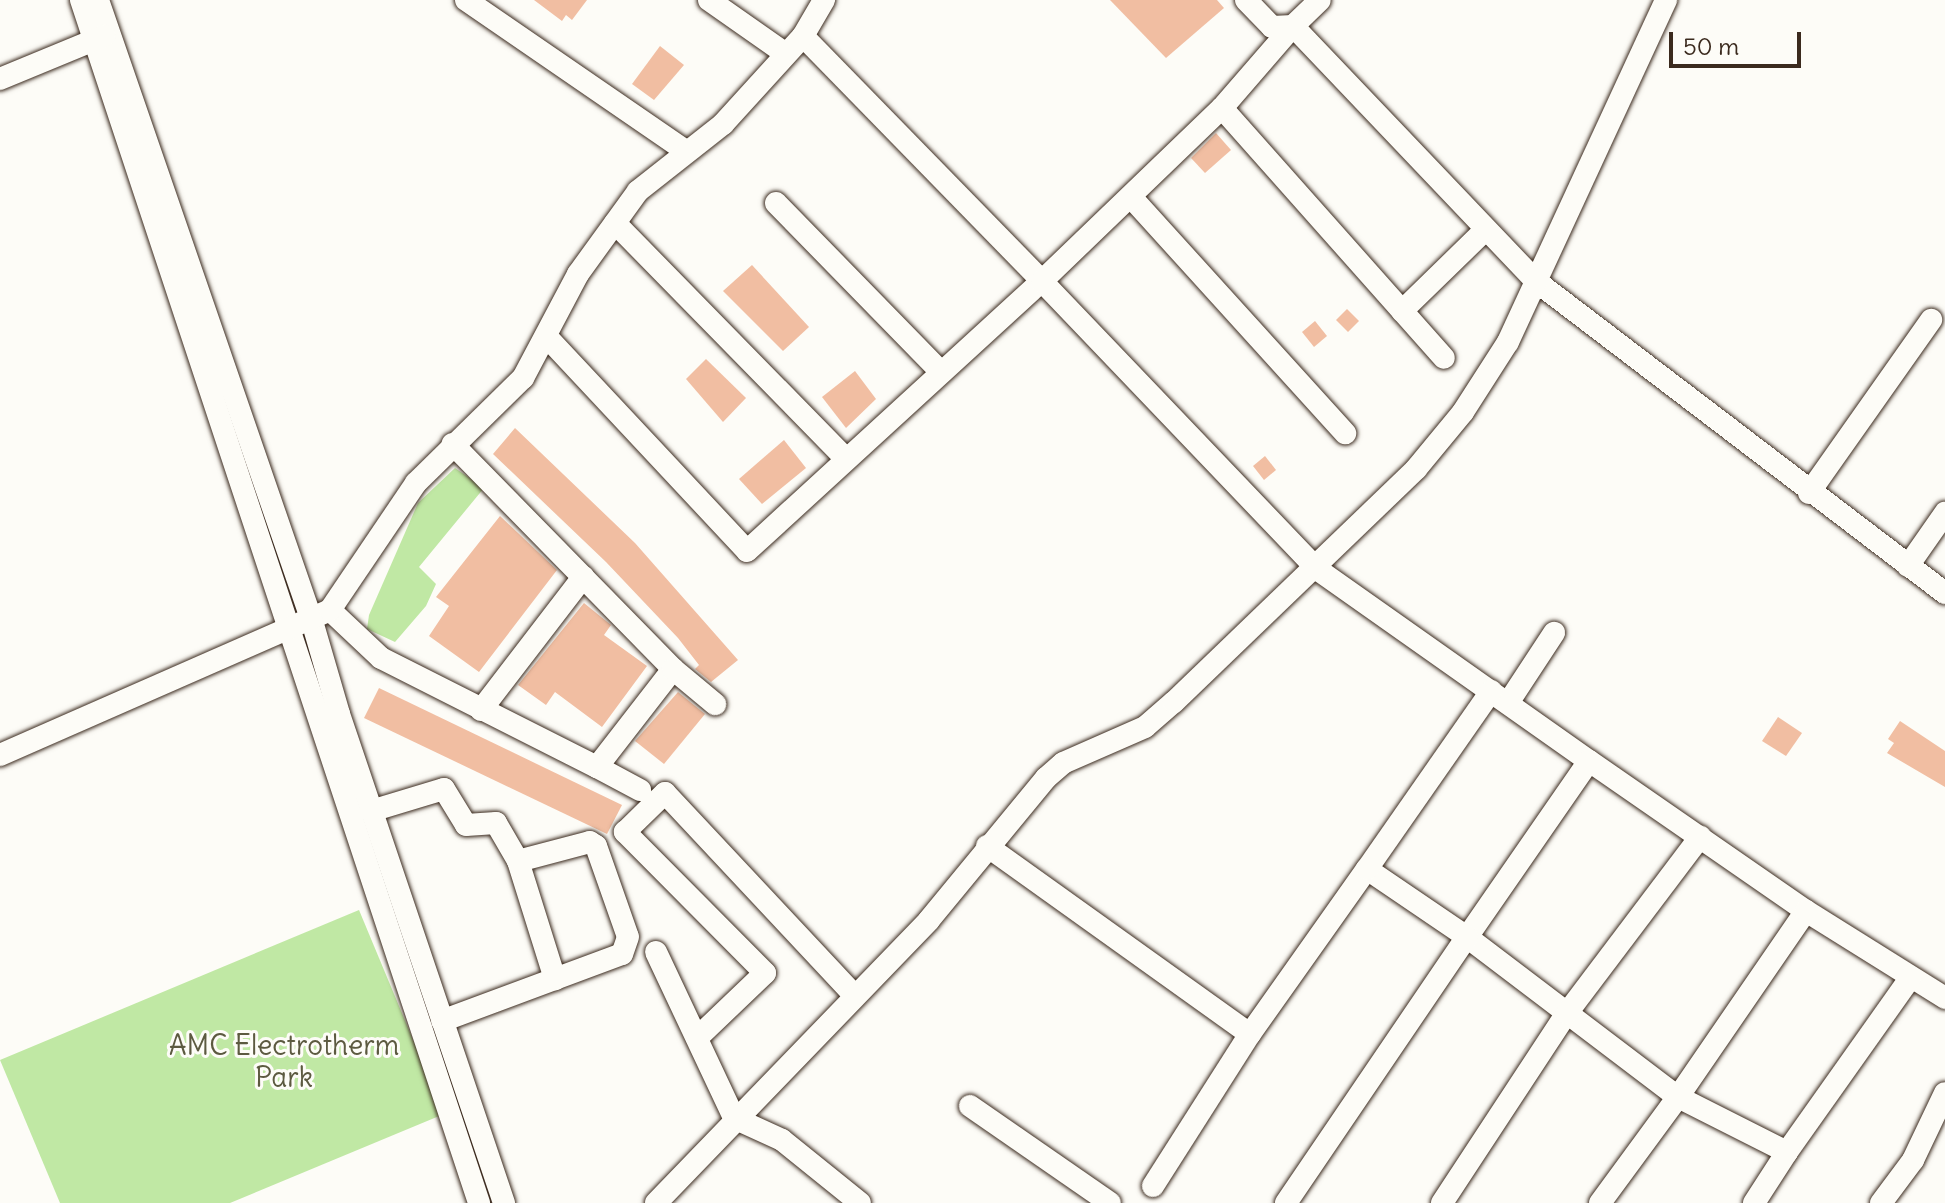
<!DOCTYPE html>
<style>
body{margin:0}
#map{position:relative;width:1945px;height:1203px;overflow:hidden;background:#fdfcf7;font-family:Delius,sans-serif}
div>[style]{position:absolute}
.green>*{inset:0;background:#c0e8a4}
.building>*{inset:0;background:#f1bea2}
.roads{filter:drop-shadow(0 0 2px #3b2a1e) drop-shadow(0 0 2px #3b2a1e)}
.minor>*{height:22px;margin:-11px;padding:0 11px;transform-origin:11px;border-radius:11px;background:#fdfcf7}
span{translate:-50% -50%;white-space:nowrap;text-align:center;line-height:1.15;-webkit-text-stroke:6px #fdfcf7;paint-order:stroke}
.park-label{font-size:28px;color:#5c5a40}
.scale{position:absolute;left:1669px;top:32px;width:132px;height:36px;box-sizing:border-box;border:4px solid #3b2a1e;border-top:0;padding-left:10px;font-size:24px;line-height:28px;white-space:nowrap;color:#3b2a1e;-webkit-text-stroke:6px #fdfcf7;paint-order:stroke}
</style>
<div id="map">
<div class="green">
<i style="clip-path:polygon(455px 468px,484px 488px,419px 567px,436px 584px,426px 606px,395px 642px,367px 629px,369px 615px,418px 503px)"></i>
<i style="clip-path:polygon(359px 910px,444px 1114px,230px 1203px,60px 1203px,0 1060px)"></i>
</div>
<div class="building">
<i style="clip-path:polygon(534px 0,587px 0,572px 20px,566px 15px,562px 21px)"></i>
<i style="clip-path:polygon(1110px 0,1217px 0,1224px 8px,1166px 58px)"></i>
<i style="clip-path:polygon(660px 46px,684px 65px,654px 100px,632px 84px)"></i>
<i style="clip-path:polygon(1216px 133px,1231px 150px,1205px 173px,1191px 158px)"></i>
<i style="clip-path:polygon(752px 265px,809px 327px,783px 351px,723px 291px)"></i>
<i style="clip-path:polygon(1347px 309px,1359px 321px,1348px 332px,1336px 320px)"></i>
<i style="clip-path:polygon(1315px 321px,1327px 336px,1314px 347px,1302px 332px)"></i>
<i style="clip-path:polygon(706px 359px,746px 398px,723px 422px,686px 379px)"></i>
<i style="clip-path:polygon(855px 371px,876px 399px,846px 428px,822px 397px)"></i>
<i style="clip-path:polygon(515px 428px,635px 543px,738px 660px,711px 682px,695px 669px,699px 665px,678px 638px,606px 562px,493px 454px)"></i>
<i style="clip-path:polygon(784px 440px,806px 468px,762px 504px,739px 479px)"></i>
<i style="clip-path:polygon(1265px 456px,1276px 470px,1264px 480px,1253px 466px)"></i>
<i style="clip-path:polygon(500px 516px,557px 570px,479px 672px,429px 636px,449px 606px,436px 597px)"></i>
<i style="clip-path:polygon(584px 603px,611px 625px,604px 635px,647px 666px,602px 727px,555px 692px,546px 705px,518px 685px)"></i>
<i style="clip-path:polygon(379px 688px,622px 805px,607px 834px,364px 718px)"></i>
<i style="clip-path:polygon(678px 692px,705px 714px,664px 764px,635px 741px)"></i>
<i style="clip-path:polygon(1778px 717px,1802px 733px,1786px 756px,1762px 741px)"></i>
<i style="clip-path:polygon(1900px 721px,1945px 751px,1945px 787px,1887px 753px,1894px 743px,1888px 739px)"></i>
</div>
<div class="roads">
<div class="minor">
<i style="left:81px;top:0;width:1267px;rotate:71.69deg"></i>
<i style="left:98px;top:0;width:657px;rotate:70.99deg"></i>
<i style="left:312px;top:621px;width:97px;rotate:73.8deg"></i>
<i style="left:339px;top:714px;width:516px;rotate:71.35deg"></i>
<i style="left:466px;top:0;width:268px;rotate:34.5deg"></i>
<i style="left:709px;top:0;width:94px;rotate:35deg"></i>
<i style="left:1246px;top:0;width:37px;rotate:46deg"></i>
<i style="left:1272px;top:27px;width:21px;rotate:-3deg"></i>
<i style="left:1293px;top:26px;width:37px;rotate:-44deg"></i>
<i style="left:0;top:79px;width:113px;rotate:-22.5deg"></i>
<i style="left:1222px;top:108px;width:334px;rotate:48.4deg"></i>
<i style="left:1131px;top:197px;width:319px;rotate:47.8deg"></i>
<i style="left:776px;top:203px;width:236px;rotate:45.7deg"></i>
<i style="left:615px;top:223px;width:330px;rotate:45.6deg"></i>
<i style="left:1402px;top:311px;width:117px;rotate:-44.3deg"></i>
<i style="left:546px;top:336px;width:294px;rotate:46.9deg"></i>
<i style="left:747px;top:551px;width:400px;rotate:-42.5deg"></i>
<i style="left:1042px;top:281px;width:342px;rotate:-134.3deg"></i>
<i style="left:1809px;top:493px;width:212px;rotate:-54.8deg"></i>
<i style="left:1908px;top:566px;width:65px;rotate:-55.1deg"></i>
<i style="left:330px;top:610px;width:70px;rotate:43.3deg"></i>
<i style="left:381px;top:658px;width:242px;rotate:26.8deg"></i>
<i style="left:597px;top:767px;width:124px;rotate:-52.2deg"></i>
<i style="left:673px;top:669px;width:315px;rotate:-134.4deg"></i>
<i style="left:673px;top:669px;width:55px;rotate:39.8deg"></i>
<i style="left:1508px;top:703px;width:84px;rotate:-56.7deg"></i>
<i style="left:481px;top:710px;width:168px;rotate:-52.5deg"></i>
<i style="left:0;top:755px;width:360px;rotate:-23.7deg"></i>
<i style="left:330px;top:610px;width:153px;rotate:-55.9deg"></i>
<i style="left:416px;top:483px;width:150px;rotate:-44.5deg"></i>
<i style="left:523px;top:378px;width:118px;rotate:-62.1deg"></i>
<i style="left:578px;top:274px;width:102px;rotate:-54.1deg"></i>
<i style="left:638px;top:191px;width:108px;rotate:-38.2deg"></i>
<i style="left:723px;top:124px;width:119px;rotate:-47.7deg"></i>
<i style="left:803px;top:36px;width:42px;rotate:-59.7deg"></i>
<i style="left:1589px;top:761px;width:333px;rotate:-144.8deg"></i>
<i style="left:1317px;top:569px;width:398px;rotate:-133.7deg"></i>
<i style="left:1042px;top:281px;width:250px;rotate:-43.9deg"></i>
<i style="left:1222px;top:108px;width:108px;rotate:-49.1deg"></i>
<i style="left:1293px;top:26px;width:354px;rotate:46.4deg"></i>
<i style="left:1537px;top:282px;width:513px;rotate:37.32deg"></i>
<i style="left:597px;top:767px;width:49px;rotate:28.1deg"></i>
<i style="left:371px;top:811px;width:76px;rotate:-16.8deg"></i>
<i style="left:444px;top:789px;width:42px;rotate:58.6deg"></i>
<i style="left:466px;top:825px;width:30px;rotate:-4deg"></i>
<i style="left:496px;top:823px;width:44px;rotate:59.9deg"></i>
<i style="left:518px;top:861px;width:74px;rotate:-14.8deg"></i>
<i style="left:590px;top:842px;width:7px;rotate:34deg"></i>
<i style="left:596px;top:846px;width:96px;rotate:70.6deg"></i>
<i style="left:628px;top:937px;width:18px;rotate:109deg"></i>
<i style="left:622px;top:954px;width:192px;rotate:159.6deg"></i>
<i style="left:987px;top:846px;width:323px;rotate:35.6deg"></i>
<i style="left:518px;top:861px;width:124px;rotate:72.6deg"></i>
<i style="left:1806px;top:911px;width:264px;rotate:-145.3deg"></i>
<i style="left:1589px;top:761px;width:214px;rotate:124.7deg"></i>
<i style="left:1467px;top:937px;width:265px;rotate:37.2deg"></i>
<i style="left:1678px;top:1097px;width:226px;rotate:-55.5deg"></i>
<i style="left:1806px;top:911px;width:164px;rotate:32deg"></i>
<i style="left:656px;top:952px;width:183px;rotate:64.8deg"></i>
<i style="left:734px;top:1118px;width:53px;rotate:24.6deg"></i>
<i style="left:782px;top:1140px;width:100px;rotate:38.9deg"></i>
<i style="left:697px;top:1038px;width:94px;rotate:-43.7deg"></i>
<i style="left:765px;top:973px;width:199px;rotate:-134.8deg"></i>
<i style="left:625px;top:832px;width:56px;rotate:-44.3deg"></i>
<i style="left:665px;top:793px;width:277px;rotate:46.9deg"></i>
<i style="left:970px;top:1106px;width:170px;rotate:34.7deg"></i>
<i style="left:1153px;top:1186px;width:180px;rotate:-57.5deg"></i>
<i style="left:1250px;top:1034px;width:202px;rotate:-54.7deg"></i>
<i style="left:656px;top:1203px;width:393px;rotate:-46deg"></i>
<i style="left:929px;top:920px;width:184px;rotate:-50.5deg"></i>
<i style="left:1046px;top:778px;width:23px;rotate:-41deg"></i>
<i style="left:1063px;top:763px;width:90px;rotate:-23.7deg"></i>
<i style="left:1145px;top:727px;width:38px;rotate:-41deg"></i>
<i style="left:1174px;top:702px;width:336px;rotate:-43.9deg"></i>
<i style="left:1416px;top:469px;width:74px;rotate:-50.5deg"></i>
<i style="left:1463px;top:412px;width:83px;rotate:-57.3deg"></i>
<i style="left:1508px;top:342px;width:377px;rotate:-65.2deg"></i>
<i style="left:1286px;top:1203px;width:322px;rotate:-55.8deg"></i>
<i style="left:1467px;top:937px;width:121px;rotate:-145.8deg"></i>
<i style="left:1367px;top:869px;width:217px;rotate:-55.1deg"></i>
<i style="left:1442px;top:1203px;width:227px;rotate:-56.7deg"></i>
<i style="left:1567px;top:1013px;width:221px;rotate:-52.9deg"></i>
<i style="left:1600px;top:1203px;width:132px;rotate:-53.7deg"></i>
<i style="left:1678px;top:1097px;width:122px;rotate:26.8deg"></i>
<i style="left:1787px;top:1152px;width:214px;rotate:-54.7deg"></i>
<i style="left:1754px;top:1203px;width:61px;rotate:-57.1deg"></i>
<i style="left:1881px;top:1203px;width:54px;rotate:-53.3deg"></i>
<i style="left:1913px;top:1160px;width:74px;rotate:-64.5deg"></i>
</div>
</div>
<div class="park-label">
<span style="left:284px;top:1061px">AMC Electrotherm<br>Park</span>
</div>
<div class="scale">50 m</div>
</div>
